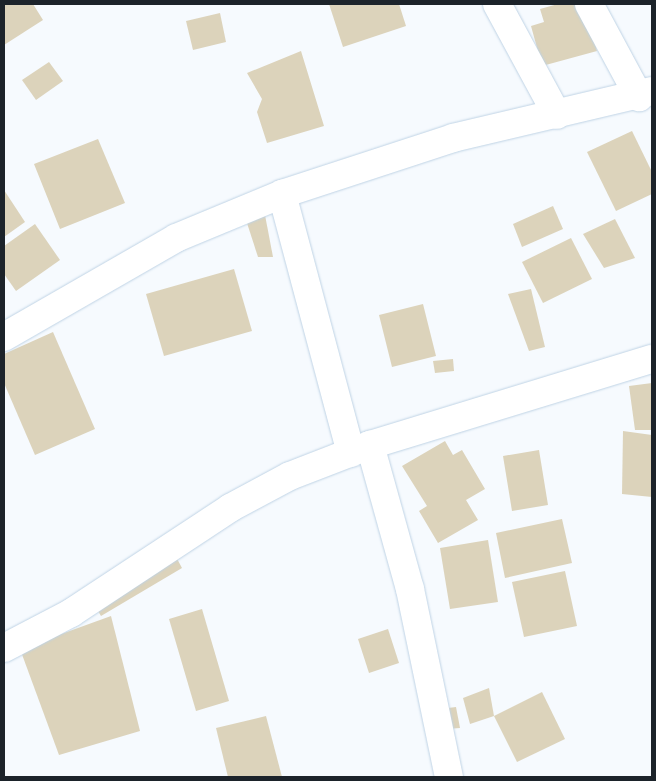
<!DOCTYPE html>
<style>
body{margin:0}
#map{position:relative;width:656px;height:781px;overflow:hidden;background:#f6fafe;font-family:Helvetica,sans-serif}
div>[style]{position:absolute}
.building>*{inset:0;background:#dcd3bb}
.roads{filter:drop-shadow(0 0 1px #bfd3e5) drop-shadow(0 0 1px #bfd3e5)}
.street>*{height:28px;margin:-14px;padding:0 14px;transform-origin:14px;border-radius:14px;background:#fff}
span{translate:-50% -50%;white-space:nowrap;text-align:center;line-height:1.15;-webkit-text-stroke:4px #f6fafe;paint-order:stroke}
.frame{position:absolute;inset:0;border:5px solid #1c232a;pointer-events:none}
</style>
<div id="map">
<div class="building">
<i style="clip-path:polygon(4px 4px,33px 4px,43px 20px,4px 45px)"></i>
<i style="clip-path:polygon(329px 4px,399px 4px,406px 26px,343px 47px)"></i>
<i style="clip-path:polygon(558px 4px,584px 4px,597px 51px,542px 66px,531px 26px,544px 22px,540px 9px)"></i>
<i style="clip-path:polygon(220px 13px,226px 42px,193px 50px,186px 21px)"></i>
<i style="clip-path:polygon(301px 51px,324px 126px,267px 143px,257px 112px,262px 99px,247px 73px)"></i>
<i style="clip-path:polygon(49px 62px,63px 81px,36px 100px,22px 80px)"></i>
<i style="clip-path:polygon(632px 131px,652px 172px,652px 194px,616px 211px,587px 152px)"></i>
<i style="clip-path:polygon(98px 139px,125px 203px,60px 229px,34px 164px)"></i>
<i style="clip-path:polygon(4px 190px,25px 222px,4px 237px)"></i>
<i style="clip-path:polygon(553px 206px,563px 229px,522px 247px,513px 224px)"></i>
<i style="clip-path:polygon(265px 215px,273px 257px,258px 257px,246px 220px)"></i>
<i style="clip-path:polygon(615px 219px,635px 258px,604px 268px,583px 234px)"></i>
<i style="clip-path:polygon(35px 224px,60px 260px,16px 291px,4px 274px,4px 246px)"></i>
<i style="clip-path:polygon(571px 238px,592px 279px,543px 303px,522px 262px)"></i>
<i style="clip-path:polygon(234px 269px,252px 331px,164px 356px,146px 294px)"></i>
<i style="clip-path:polygon(531px 289px,545px 347px,529px 351px,508px 294px)"></i>
<i style="clip-path:polygon(423px 304px,436px 356px,392px 367px,379px 315px)"></i>
<i style="clip-path:polygon(53px 332px,95px 429px,35px 455px,4px 383px,4px 354px)"></i>
<i style="clip-path:polygon(453px 359px,454px 371px,435px 373px,433px 361px)"></i>
<i style="clip-path:polygon(652px 383px,652px 430px,635px 430px,629px 386px)"></i>
<i style="clip-path:polygon(623px 431px,652px 435px,652px 497px,622px 494px)"></i>
<i style="clip-path:polygon(445px 441px,453px 455px,462px 450px,485px 489px,466px 500px,478px 520px,438px 543px,419px 511px,427px 506px,402px 466px)"></i>
<i style="clip-path:polygon(539px 450px,548px 505px,512px 511px,503px 456px)"></i>
<i style="clip-path:polygon(562px 519px,572px 563px,505px 578px,496px 533px)"></i>
<i style="clip-path:polygon(488px 540px,498px 602px,450px 609px,440px 548px)"></i>
<i style="clip-path:polygon(168px 542px,182px 568px,101px 616px,86px 591px)"></i>
<i style="clip-path:polygon(565px 571px,577px 626px,524px 637px,512px 582px)"></i>
<i style="clip-path:polygon(202px 609px,229px 701px,196px 711px,169px 619px)"></i>
<i style="clip-path:polygon(111px 616px,140px 731px,59px 755px,20px 649px)"></i>
<i style="clip-path:polygon(388px 629px,399px 663px,369px 673px,358px 639px)"></i>
<i style="clip-path:polygon(489px 688px,494px 716px,470px 724px,463px 698px)"></i>
<i style="clip-path:polygon(542px 692px,565px 739px,517px 762px,494px 716px)"></i>
<i style="clip-path:polygon(456px 707px,460px 728px,447px 729px,440px 709px)"></i>
<i style="clip-path:polygon(266px 716px,282px 777px,228px 777px,216px 728px)"></i>
</div>
<div class="roads">
<div class="street">
<i style="left:497px;top:4px;width:126px;rotate:61.6deg"></i>
<i style="left:589px;top:4px;width:106px;rotate:61.7deg"></i>
<i style="left:282px;top:194px;width:268px;rotate:75.1deg"></i>
<i style="left:4px;top:337px;width:198px;rotate:-29.9deg"></i>
<i style="left:176px;top:238px;width:115px;rotate:-22.5deg"></i>
<i style="left:282px;top:194px;width:180px;rotate:-18.1deg"></i>
<i style="left:453px;top:138px;width:204px;rotate:-13.3deg"></i>
<i style="left:370px;top:445px;width:149px;rotate:74.5deg"></i>
<i style="left:410px;top:589px;width:192px;rotate:78.3deg"></i>
<i style="left:4px;top:648px;width:76px;rotate:-27.6deg"></i>
<i style="left:71px;top:613px;width:191px;rotate:-33.4deg"></i>
<i style="left:230px;top:508px;width:68px;rotate:-28.1deg"></i>
<i style="left:290px;top:476px;width:86px;rotate:-21.2deg"></i>
<i style="left:370px;top:445px;width:295px;rotate:-17deg"></i>
</div>
</div>
<div class="frame"></div>
</div>
